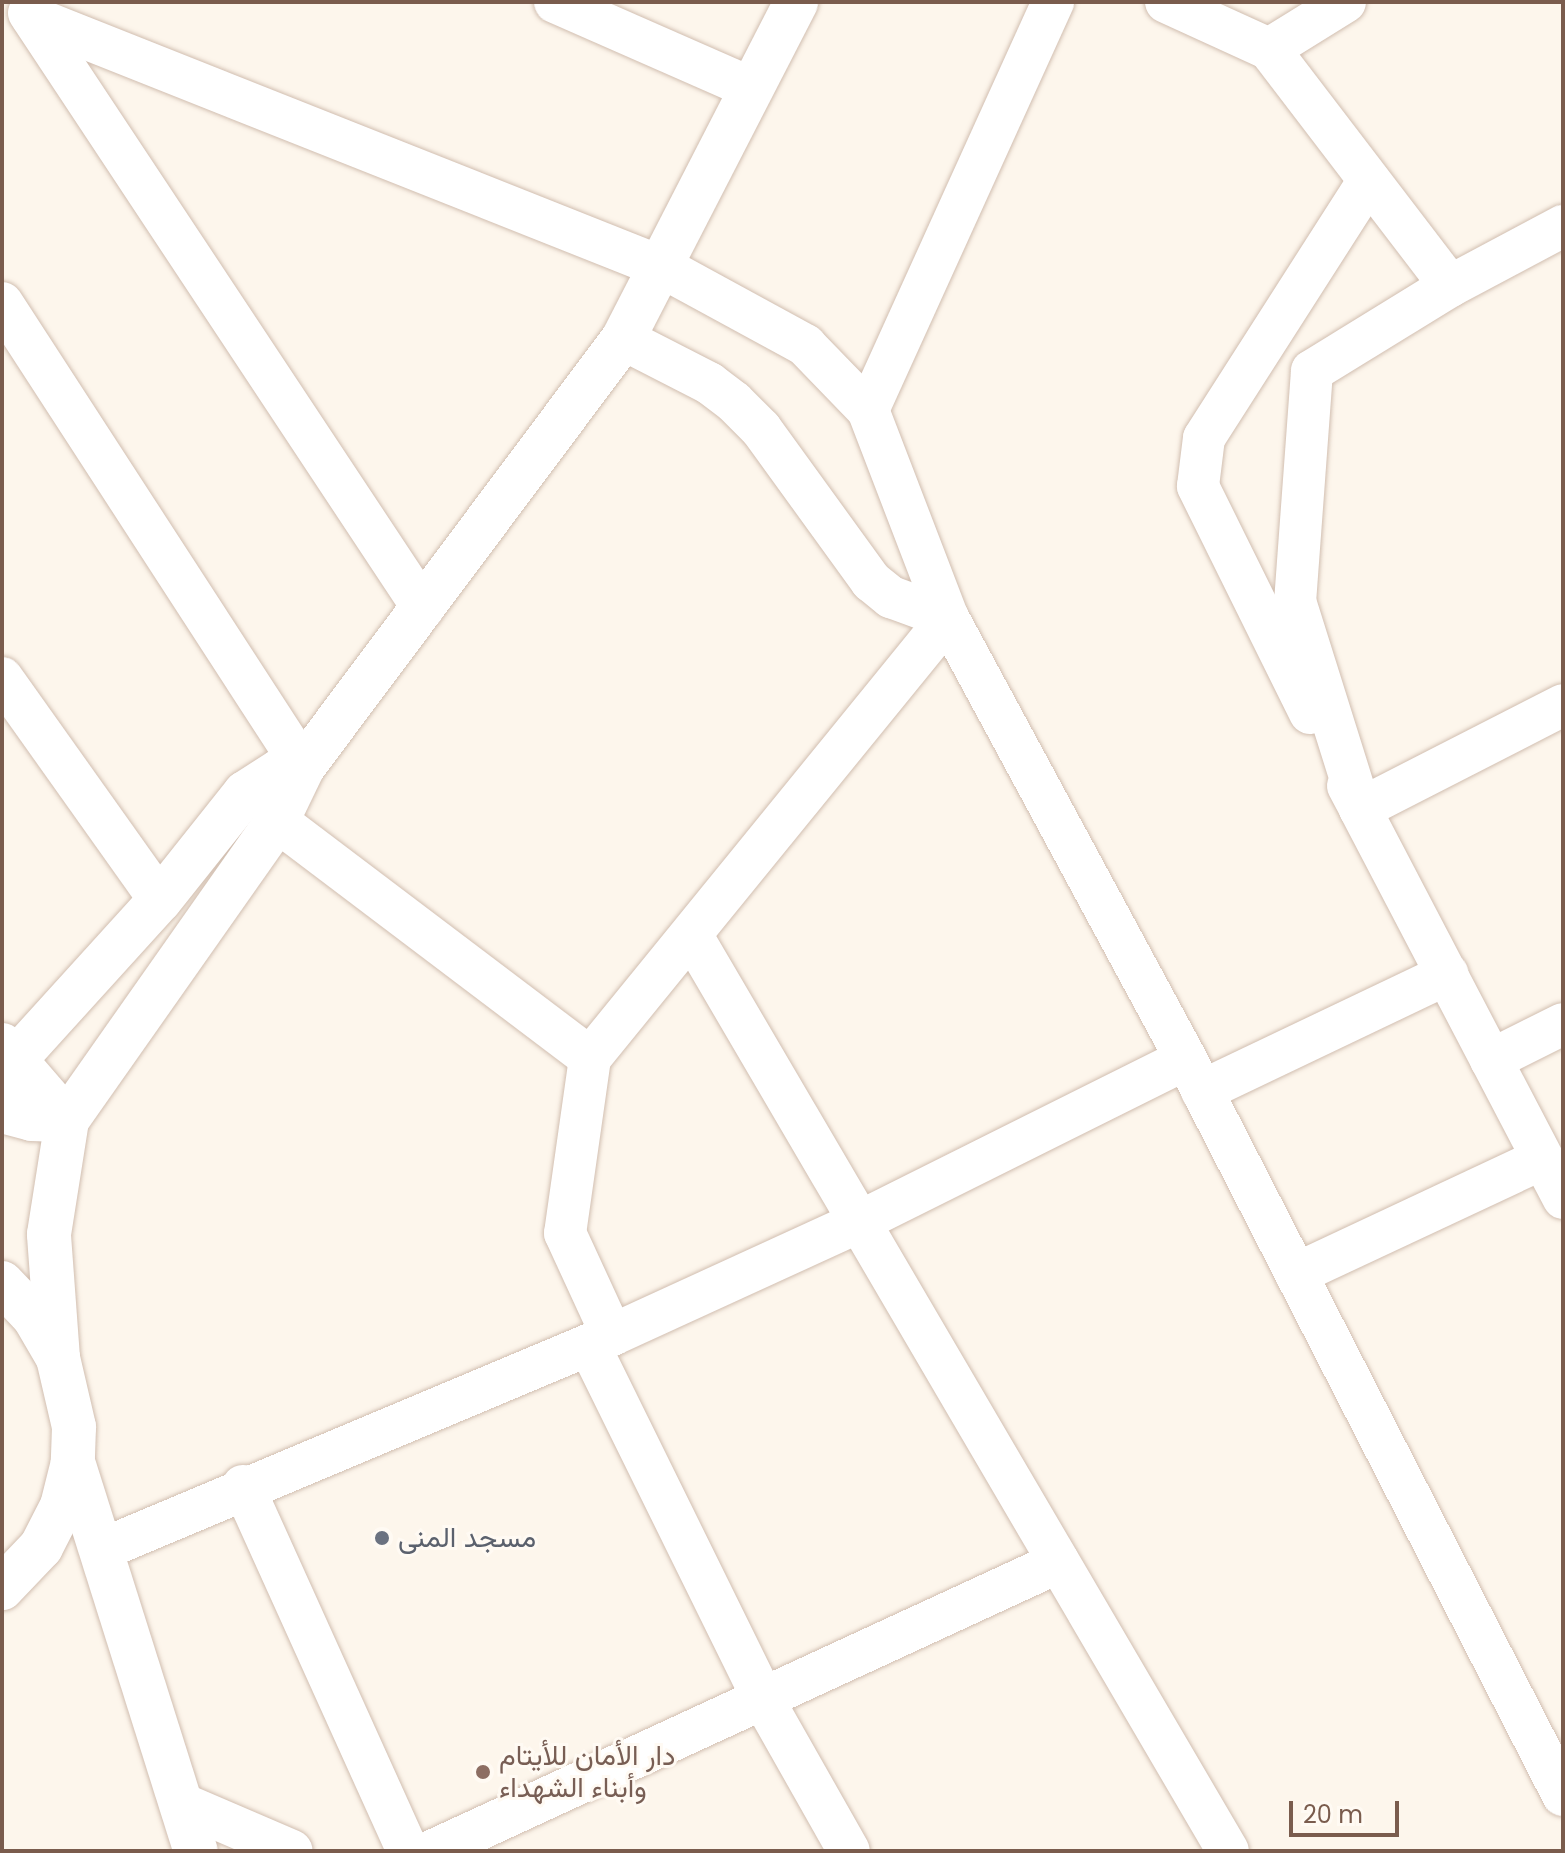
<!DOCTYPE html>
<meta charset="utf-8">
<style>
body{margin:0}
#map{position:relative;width:1565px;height:1853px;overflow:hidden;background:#fdf6ec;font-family:Poppins,Vazirmatn,sans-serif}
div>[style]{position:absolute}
.roads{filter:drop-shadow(0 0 2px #d1beb0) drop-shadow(0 0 2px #d1beb0)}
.street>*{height:42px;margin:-21px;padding:0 21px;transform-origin:21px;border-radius:21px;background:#fff}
.secondary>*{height:44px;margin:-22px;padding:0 22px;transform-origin:22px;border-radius:22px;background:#fff}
.dots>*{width:22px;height:22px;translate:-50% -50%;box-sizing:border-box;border:4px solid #fffaf3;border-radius:50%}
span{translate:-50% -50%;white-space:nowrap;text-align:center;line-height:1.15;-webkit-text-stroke:6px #fffaf3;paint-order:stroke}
.worship-label{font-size:28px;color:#5b616d}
.left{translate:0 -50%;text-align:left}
.education-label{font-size:28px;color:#785e54}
.frame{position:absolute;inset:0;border:4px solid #7a5c4d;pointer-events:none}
.scale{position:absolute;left:1289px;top:1801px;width:110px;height:36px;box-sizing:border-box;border:4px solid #7a5c4d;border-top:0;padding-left:10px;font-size:24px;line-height:28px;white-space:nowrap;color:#7a5c4d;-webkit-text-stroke:6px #fffaf3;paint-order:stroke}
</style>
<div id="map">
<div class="roads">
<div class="street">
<i style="left:555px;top:2px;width:214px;rotate:23.7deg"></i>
<i style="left:1166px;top:2px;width:113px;rotate:24.5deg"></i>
<i style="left:1345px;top:2px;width:89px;rotate:148.3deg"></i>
<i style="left:1269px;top:49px;width:298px;rotate:52.6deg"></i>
<i style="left:29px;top:13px;width:714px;rotate:56.49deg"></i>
<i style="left:32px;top:17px;width:680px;rotate:21.66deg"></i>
<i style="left:664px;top:268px;width:161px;rotate:28.6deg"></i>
<i style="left:805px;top:345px;width:91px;rotate:45.9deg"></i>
<i style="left:868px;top:410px;width:223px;rotate:69deg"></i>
<i style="left:948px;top:618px;width:501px;rotate:61.65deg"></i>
<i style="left:1186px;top:1059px;width:827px;rotate:62.88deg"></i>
<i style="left:1563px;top:226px;width:128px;rotate:152deg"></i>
<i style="left:1450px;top:286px;width:162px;rotate:148.4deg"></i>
<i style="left:1312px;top:371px;width:231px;rotate:94.2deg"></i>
<i style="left:1295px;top:601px;width:218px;rotate:72.6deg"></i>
<i style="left:1360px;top:809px;width:439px;rotate:62.4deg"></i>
<i style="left:2px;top:303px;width:553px;rotate:57.03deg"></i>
<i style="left:623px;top:339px;width:97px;rotate:27.1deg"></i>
<i style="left:709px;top:383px;width:31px;rotate:37deg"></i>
<i style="left:734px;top:402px;width:38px;rotate:45deg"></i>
<i style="left:761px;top:429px;width:188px;rotate:54.1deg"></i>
<i style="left:871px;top:581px;width:26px;rotate:39deg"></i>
<i style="left:891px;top:597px;width:61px;rotate:20.2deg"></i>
<i style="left:868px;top:410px;width:448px;rotate:-65.6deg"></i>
<i style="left:948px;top:618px;width:567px;rotate:129.13deg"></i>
<i style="left:590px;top:1058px;width:177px;rotate:98.1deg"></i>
<i style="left:565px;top:1233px;width:112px;rotate:65.3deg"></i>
<i style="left:612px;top:1335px;width:272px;rotate:-24.6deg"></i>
<i style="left:859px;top:1222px;width:365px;rotate:-26.5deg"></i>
<i style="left:2px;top:678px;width:272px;rotate:54.6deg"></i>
<i style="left:1310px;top:713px;width:253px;rotate:-116.3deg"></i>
<i style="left:1198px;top:486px;width:48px;rotate:-82.9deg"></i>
<i style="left:1204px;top:438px;width:306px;rotate:-57.4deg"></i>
<i style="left:1348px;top:786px;width:26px;rotate:62deg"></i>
<i style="left:1360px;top:809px;width:228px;rotate:-27.1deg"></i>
<i style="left:277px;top:821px;width:393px;rotate:37.1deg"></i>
<i style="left:692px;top:936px;width:1060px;rotate:59.64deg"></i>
<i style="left:1491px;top:1060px;width:80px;rotate:-26.6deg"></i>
<i style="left:1202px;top:1091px;width:272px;rotate:-25.5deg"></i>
<i style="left:1296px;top:1274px;width:272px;rotate:-25.1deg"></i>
<i style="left:589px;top:1345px;width:397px;rotate:63.8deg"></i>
<i style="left:764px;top:1701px;width:172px;rotate:60.5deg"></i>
<i style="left:243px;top:1486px;width:401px;rotate:65.7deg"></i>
<i style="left:103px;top:1549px;width:552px;rotate:-22.8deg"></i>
<i style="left:185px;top:1805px;width:116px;rotate:23.3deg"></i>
<i style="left:432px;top:1851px;width:690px;rotate:-24.75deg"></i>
</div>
<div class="secondary">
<i style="left:2px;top:1045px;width:99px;rotate:49.1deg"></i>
<i style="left:2px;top:1074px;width:235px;rotate:-47.8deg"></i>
<i style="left:160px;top:900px;width:137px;rotate:-51.5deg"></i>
<i style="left:245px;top:793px;width:43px;rotate:-32.6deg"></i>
<i style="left:281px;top:770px;width:22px;rotate:-8deg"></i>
<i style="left:2px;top:1111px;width:31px;rotate:15deg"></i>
<i style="left:32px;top:1119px;width:35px;rotate:2deg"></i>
<i style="left:2px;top:1283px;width:47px;rotate:46.7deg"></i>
<i style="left:34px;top:1317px;width:48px;rotate:59.7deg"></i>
<i style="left:58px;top:1358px;width:71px;rotate:76.9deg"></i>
<i style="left:74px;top:1427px;width:35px;rotate:92deg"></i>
<i style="left:73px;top:1462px;width:45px;rotate:104deg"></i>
<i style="left:62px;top:1506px;width:46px;rotate:117.1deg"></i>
<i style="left:41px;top:1547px;width:57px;rotate:133.6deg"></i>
<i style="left:58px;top:1358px;width:124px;rotate:-94.2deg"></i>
<i style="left:49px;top:1234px;width:115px;rotate:-81deg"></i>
<i style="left:67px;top:1120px;width:365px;rotate:-54.9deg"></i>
<i style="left:277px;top:821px;width:60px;rotate:-64.3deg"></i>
<i style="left:303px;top:767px;width:534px;rotate:-53.22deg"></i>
<i style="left:623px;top:339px;width:379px;rotate:-62.8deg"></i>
<i style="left:73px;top:1462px;width:408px;rotate:72.5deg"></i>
</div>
</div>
<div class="dots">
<i style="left:382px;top:1538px;background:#6b7280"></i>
<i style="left:483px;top:1772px;background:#8d6e63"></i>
</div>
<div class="worship-label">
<span class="left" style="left:398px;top:1538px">مسجد المنى</span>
</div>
<div class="education-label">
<span class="left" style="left:499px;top:1772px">دار الأمان للأيتام<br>وأبناء الشهداء</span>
</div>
<div class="frame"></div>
<div class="scale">20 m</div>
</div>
